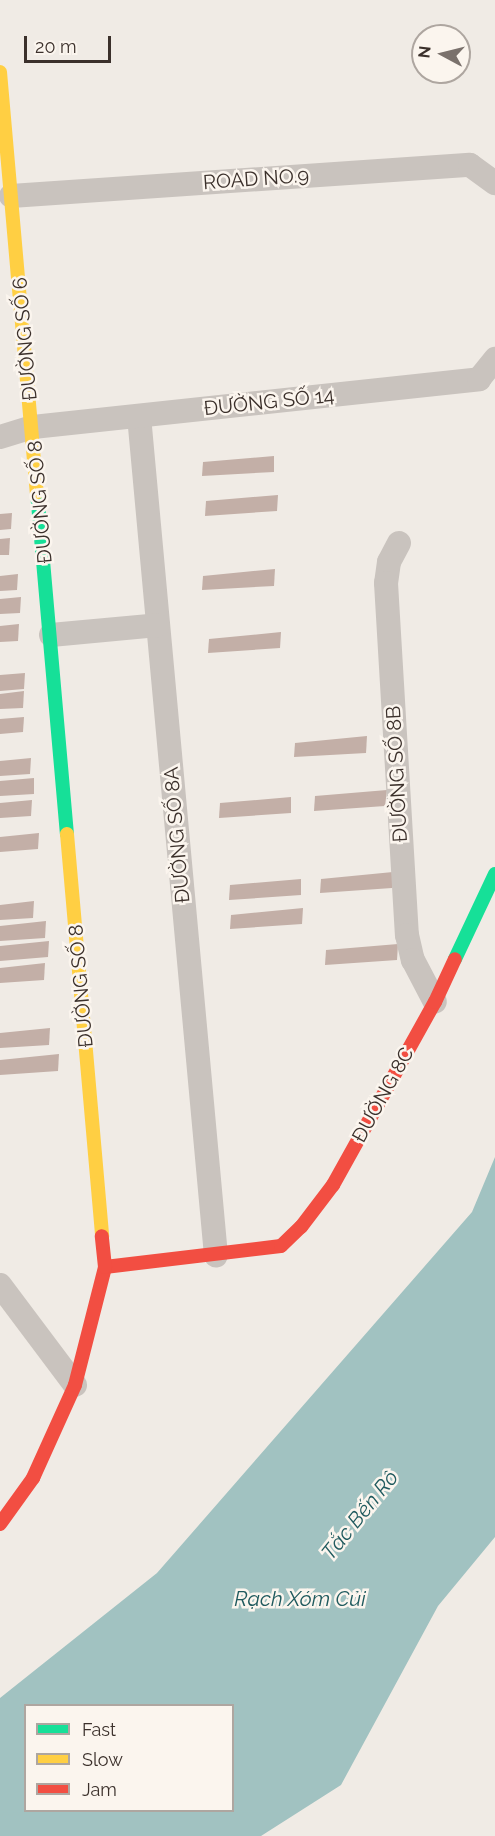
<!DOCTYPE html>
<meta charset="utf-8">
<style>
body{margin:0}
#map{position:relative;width:495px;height:1836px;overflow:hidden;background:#f0ebe5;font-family:Raleway,sans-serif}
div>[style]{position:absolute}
.water>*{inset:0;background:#a1c2c1}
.building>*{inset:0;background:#c3afa7}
.street>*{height:24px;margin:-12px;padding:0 12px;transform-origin:12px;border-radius:12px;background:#c9c3be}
.fast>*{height:14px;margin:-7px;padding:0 7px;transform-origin:7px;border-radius:7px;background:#16e098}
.slow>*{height:14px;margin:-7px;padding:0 7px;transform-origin:7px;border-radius:7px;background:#ffcf43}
.jam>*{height:14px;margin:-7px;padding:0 7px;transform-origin:7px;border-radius:7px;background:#f24e42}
span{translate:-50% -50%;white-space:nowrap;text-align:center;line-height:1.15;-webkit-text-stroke:5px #fbf5ee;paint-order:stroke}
.street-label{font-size:20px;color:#3b302b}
.water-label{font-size:21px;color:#1f5a5e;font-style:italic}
.legend{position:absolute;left:24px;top:1704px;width:210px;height:108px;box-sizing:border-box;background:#fbf5ee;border:2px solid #aea6a0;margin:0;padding:8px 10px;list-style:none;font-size:18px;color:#3b302b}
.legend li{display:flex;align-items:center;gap:12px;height:30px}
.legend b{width:30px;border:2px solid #aea6a0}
.north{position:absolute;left:411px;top:24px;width:60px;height:60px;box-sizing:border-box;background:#fbf5ee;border:2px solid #aea6a0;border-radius:50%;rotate:277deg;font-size:16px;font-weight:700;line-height:24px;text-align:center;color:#3b302b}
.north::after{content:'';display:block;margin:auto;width:21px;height:27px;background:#7a716c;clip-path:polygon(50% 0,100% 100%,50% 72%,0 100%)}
.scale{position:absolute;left:24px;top:36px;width:87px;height:27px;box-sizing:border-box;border:3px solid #3b302b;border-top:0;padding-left:8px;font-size:18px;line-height:21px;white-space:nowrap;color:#3b302b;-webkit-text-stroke:4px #fbf5ee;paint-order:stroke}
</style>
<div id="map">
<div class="water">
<i style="clip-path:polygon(evenodd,495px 1157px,495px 1537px,438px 1606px,341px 1785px,261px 1836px,0 1836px,0 1698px,157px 1573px,472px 1212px,495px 1157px,26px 1706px,232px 1706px,232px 1810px,26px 1810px,26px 1706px)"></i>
</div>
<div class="building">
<i style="clip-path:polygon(274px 456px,274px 472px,202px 476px,203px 462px)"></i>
<i style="clip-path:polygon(278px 495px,277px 511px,205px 516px,206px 501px)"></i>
<i style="clip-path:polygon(12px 513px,11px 529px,0 530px,0 514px)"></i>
<i style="clip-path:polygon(10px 538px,9px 555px,0 555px,0 539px)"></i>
<i style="clip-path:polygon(275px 569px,274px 586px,202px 590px,203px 576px)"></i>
<i style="clip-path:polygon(18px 574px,17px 590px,0 591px,0 576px)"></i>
<i style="clip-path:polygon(21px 597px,20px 613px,0 614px,0 599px)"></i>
<i style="clip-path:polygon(19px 624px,18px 641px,0 642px,0 626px)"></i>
<i style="clip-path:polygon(281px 632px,280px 648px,208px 653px,209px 639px)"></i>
<i style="clip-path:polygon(25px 673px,24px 689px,0 691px,0 675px)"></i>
<i style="clip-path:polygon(24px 691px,23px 708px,0 709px,0 694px)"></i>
<i style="clip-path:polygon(24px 717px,23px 732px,0 734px,0 719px)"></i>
<i style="clip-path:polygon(367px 736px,366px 753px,294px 757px,295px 743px)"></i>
<i style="clip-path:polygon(31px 758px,30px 774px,0 776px,0 761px)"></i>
<i style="clip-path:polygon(34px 778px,34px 794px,0 796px,0 781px)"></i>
<i style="clip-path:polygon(387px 790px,385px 806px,314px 811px,315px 796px)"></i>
<i style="clip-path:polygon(291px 797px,291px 813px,219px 818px,220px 803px)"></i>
<i style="clip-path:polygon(32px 800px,31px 816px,0 818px,0 803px)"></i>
<i style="clip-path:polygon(39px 833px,38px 849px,0 852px,0 837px)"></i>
<i style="clip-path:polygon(393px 872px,392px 888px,320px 893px,321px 879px)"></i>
<i style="clip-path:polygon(301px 879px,301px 895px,229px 900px,230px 885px)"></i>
<i style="clip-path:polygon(34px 901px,33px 918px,0 920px,0 905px)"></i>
<i style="clip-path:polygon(303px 908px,302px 924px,230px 929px,231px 915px)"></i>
<i style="clip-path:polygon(46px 921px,45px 938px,0 941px,0 926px)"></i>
<i style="clip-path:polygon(49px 941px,48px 957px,0 961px,0 946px)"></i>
<i style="clip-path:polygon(398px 944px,397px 960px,325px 965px,326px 950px)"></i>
<i style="clip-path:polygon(45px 963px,44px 980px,0 983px,0 968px)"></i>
<i style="clip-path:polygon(50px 1028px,49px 1045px,0 1048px,0 1033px)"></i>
<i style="clip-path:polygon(59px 1054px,58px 1071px,0 1075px,0 1060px)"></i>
</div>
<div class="street">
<i style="left:11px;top:196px;width:460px;rotate:-3.9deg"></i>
<i style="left:470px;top:165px;width:31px;rotate:36deg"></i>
<i style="left:139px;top:416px;width:843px;rotate:84.76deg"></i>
<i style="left:0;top:437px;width:34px;rotate:-17deg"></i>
<i style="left:33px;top:427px;width:449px;rotate:-6.1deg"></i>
<i style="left:479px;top:379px;width:26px;rotate:-51deg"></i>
<i style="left:399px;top:543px;width:21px;rotate:118deg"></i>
<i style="left:389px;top:562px;width:21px;rotate:98deg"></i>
<i style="left:386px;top:583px;width:353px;rotate:86.6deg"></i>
<i style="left:407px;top:935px;width:26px;rotate:77deg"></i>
<i style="left:413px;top:960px;width:47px;rotate:62.4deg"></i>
<i style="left:51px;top:635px;width:107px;rotate:-5.3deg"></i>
<i style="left:0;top:1285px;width:125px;rotate:53.1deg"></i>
</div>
<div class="fast">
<i style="left:37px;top:492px;width:343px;rotate:85deg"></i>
<i style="left:455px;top:959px;width:94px;rotate:-64.8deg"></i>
</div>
<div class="slow">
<i style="left:0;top:72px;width:422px;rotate:85deg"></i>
<i style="left:67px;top:834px;width:404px;rotate:85deg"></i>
</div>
<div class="jam">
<i style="left:105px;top:1267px;width:177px;rotate:-6.8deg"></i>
<i style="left:281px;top:1246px;width:28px;rotate:-44deg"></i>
<i style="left:301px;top:1227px;width:53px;rotate:-52.7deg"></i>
<i style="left:333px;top:1185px;width:210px;rotate:-60.9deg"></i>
<i style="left:435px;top:1002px;width:47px;rotate:-65.1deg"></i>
<i style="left:0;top:1524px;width:57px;rotate:-54.3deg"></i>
<i style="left:33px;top:1478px;width:102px;rotate:-65.7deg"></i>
<i style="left:75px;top:1385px;width:122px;rotate:-75.7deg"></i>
<i style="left:105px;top:1267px;width:31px;rotate:-96deg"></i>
</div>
<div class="street-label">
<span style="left:256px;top:179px;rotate:-4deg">ROAD NO.9</span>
<span style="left:25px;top:339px;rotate:-95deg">ĐƯỜNG SỐ 6</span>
<span style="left:269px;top:402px;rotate:-6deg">ĐƯỜNG SỐ 14</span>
<span style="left:40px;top:502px;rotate:-95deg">ĐƯỜNG SỐ 8</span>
<span style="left:397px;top:774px;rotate:-93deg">ĐƯỜNG SỐ 8B</span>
<span style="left:177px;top:835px;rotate:-95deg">ĐƯỜNG SỐ 8A</span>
<span style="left:81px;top:986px;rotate:-95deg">ĐƯỜNG SỐ 8</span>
<span style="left:383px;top:1095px;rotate:-61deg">ĐƯỜNG 8C</span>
</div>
<div class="water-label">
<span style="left:360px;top:1515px;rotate:-51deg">Tắc Bến Rô</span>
<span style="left:300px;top:1599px">Rạch Xóm Củi</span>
</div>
<ul class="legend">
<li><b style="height:8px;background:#16e098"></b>Fast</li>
<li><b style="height:8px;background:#ffcf43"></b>Slow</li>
<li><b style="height:8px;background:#f24e42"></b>Jam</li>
</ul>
<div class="north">N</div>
<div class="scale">20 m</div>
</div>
